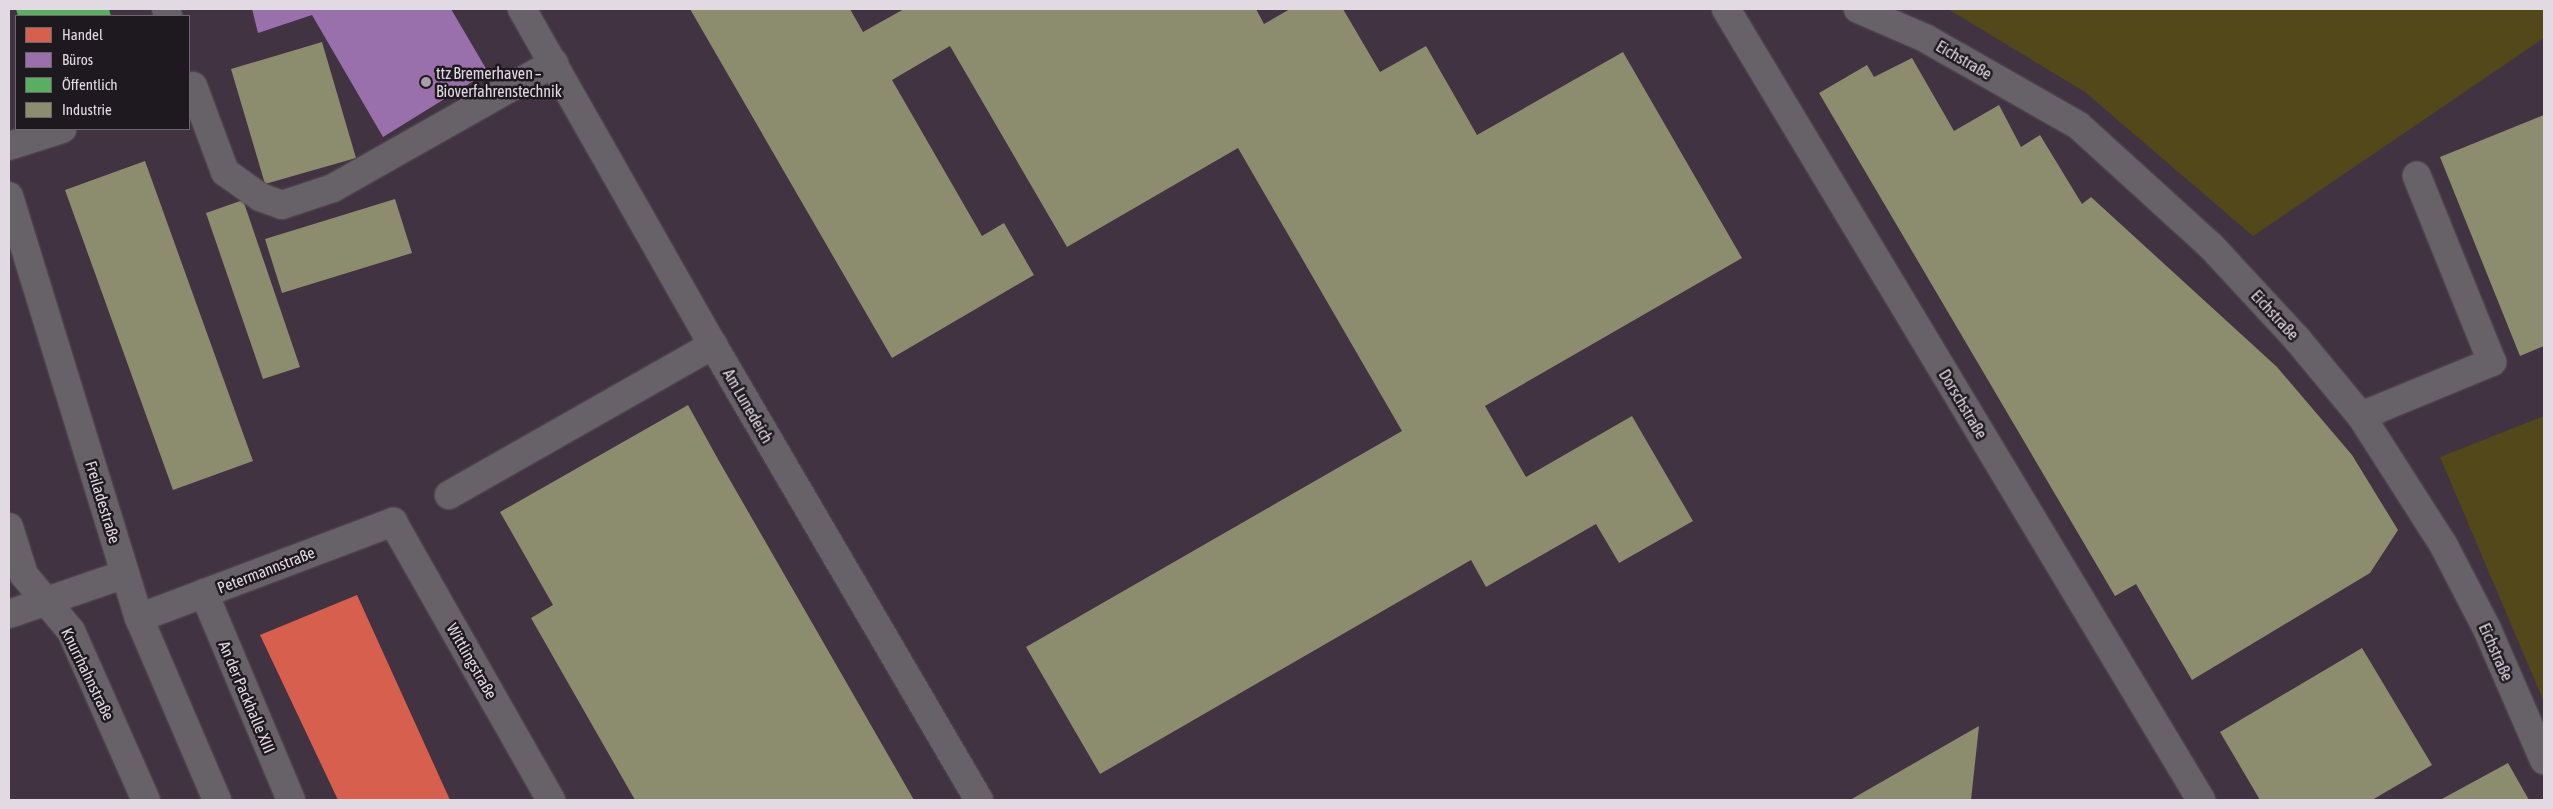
<!DOCTYPE html>
<meta charset="utf-8">
<style>
body{margin:0}
#map{position:relative;width:2553px;height:809px;overflow:hidden;background:#383238;font-family:"Asap Condensed",sans-serif}
div>[style]{position:absolute}
.built>*{inset:0;background:#413342}
.green>*{inset:0;background:#52481a}
.shops>*{inset:0;background:#d6604d}
.offices>*{inset:0;background:#9970ab}
.public>*{inset:0;background:#5aae61}
.industry>*{inset:0;background:#8c8c6e}
.roads{filter:drop-shadow(0 0 1px #565056) drop-shadow(0 0 1px #565056)}
.minor>*{height:28px;margin:-14px;padding:0 14px;transform-origin:14px;border-radius:14px;background:#676267}
.dots>*{width:14px;height:14px;translate:-50% -50%;box-sizing:border-box;border:2px solid #1e191f;border-radius:50%}
span{translate:-50% -50%;white-space:nowrap;text-align:center;line-height:1.15;-webkit-text-stroke:5px #1e191f;paint-order:stroke}
.street-label{font-size:16px;color:#e1dae2}
.poi-label{font-size:16px;color:#e1dae2}
.left{translate:0 -50%;text-align:left}
.frame{position:absolute;inset:0;border:10px solid #e1dae2;pointer-events:none}
.legend{position:absolute;left:15px;top:15px;width:175px;height:115px;box-sizing:border-box;background:#1e191f;border:1px solid #6c666d;margin:0;padding:6px 9px;list-style:none;font-size:15px;color:#e1dae2}
.legend li{display:flex;align-items:center;gap:10px;height:25px}
.legend b{width:25px;border:1px solid #6c666d}
</style>
<div id="map">
<div class="built">
<i style="clip-path:polygon(evenodd,9px 9px,2544px 9px,2544px 800px,9px 800px,9px 9px,16px 16px,189px 16px,189px 129px,16px 129px,16px 16px)"></i>
</div>
<div class="green">
<i style="clip-path:polygon(1948px 9px,2544px 9px,2544px 38px,2253px 236px,2085px 92px)"></i>
<i style="clip-path:polygon(2544px 416px,2544px 702px,2440px 457px)"></i>
</div>
<div class="shops">
<i style="clip-path:polygon(357px 595px,450px 800px,338px 800px,260px 635px)"></i>
</div>
<div class="offices">
<i style="clip-path:polygon(252px 9px,451px 9px,488px 72px,383px 137px,312px 15px,258px 33px)"></i>
</div>
<div class="public">
<i style="clip-path:polygon(16px 9px,109px 9px,111px 16px,18px 16px)"></i>
</div>
<div class="industry">
<i style="clip-path:polygon(690px 9px,850px 9px,863px 32px,904px 9px,1256px 9px,1264px 24px,1290px 9px,1343px 9px,1380px 72px,1426px 46px,1477px 135px,1623px 52px,1742px 258px,1485px 406px,1526px 477px,1632px 416px,1693px 521px,1619px 563px,1596px 524px,1486px 587px,1471px 560px,1100px 774px,1026px 647px,1402px 431px,1238px 148px,1067px 247px,950px 46px,892px 80px,982px 236px,1004px 223px,1034px 275px,892px 358px)"></i>
<i style="clip-path:polygon(322px 42px,356px 158px,265px 184px,231px 69px)"></i>
<i style="clip-path:polygon(1912px 58px,1954px 131px,1999px 105px,2021px 147px,2040px 135px,2082px 204px,2091px 197px,2277px 367px,2352px 455px,2398px 530px,2370px 573px,2192px 680px,2136px 584px,2115px 596px,1819px 93px,1867px 65px,1874px 77px)"></i>
<i style="clip-path:polygon(2544px 115px,2544px 346px,2520px 356px,2440px 157px)"></i>
<i style="clip-path:polygon(145px 161px,253px 461px,173px 490px,65px 190px)"></i>
<i style="clip-path:polygon(395px 199px,412px 253px,282px 293px,265px 239px)"></i>
<i style="clip-path:polygon(243px 200px,300px 367px,263px 379px,206px 213px)"></i>
<i style="clip-path:polygon(688px 405px,719px 461px,914px 800px,635px 800px,531px 618px,553px 605px,500px 512px)"></i>
<i style="clip-path:polygon(2362px 648px,2432px 765px,2372px 800px,2260px 800px,2220px 732px)"></i>
<i style="clip-path:polygon(1979px 726px,1971px 800px,1850px 800px)"></i>
<i style="clip-path:polygon(2508px 763px,2529px 800px,2440px 800px)"></i>
</div>
<div class="roads">
<div class="minor">
<i style="left:166px;top:9px;width:7px;rotate:74deg"></i>
<i style="left:522px;top:9px;width:386px;rotate:60.4deg"></i>
<i style="left:713px;top:345px;width:527px;rotate:59.69deg"></i>
<i style="left:1726px;top:9px;width:923px;rotate:59.01deg"></i>
<i style="left:1858px;top:9px;width:73px;rotate:23.4deg"></i>
<i style="left:1925px;top:38px;width:177px;rotate:29.7deg"></i>
<i style="left:2079px;top:126px;width:178px;rotate:42.3deg"></i>
<i style="left:2211px;top:246px;width:127px;rotate:47.2deg"></i>
<i style="left:2297px;top:339px;width:100px;rotate:50.3deg"></i>
<i style="left:2361px;top:416px;width:154px;rotate:57.4deg"></i>
<i style="left:2444px;top:546px;width:93px;rotate:62.6deg"></i>
<i style="left:2487px;top:629px;width:143px;rotate:66.5deg"></i>
<i style="left:193px;top:86px;width:92px;rotate:69.6deg"></i>
<i style="left:225px;top:172px;width:43px;rotate:35.5deg"></i>
<i style="left:260px;top:197px;width:23px;rotate:20deg"></i>
<i style="left:282px;top:205px;width:54px;rotate:-18.4deg"></i>
<i style="left:333px;top:188px;width:254px;rotate:-29.5deg"></i>
<i style="left:9px;top:146px;width:56px;rotate:-17.8deg"></i>
<i style="left:9px;top:196px;width:442px;rotate:72.9deg"></i>
<i style="left:139px;top:618px;width:198px;rotate:66.8deg"></i>
<i style="left:2361px;top:416px;width:142px;rotate:-22.4deg"></i>
<i style="left:2492px;top:362px;width:201px;rotate:-112deg"></i>
<i style="left:449px;top:495px;width:304px;rotate:-29.6deg"></i>
<i style="left:9px;top:527px;width:50px;rotate:72.6deg"></i>
<i style="left:24px;top:575px;width:73px;rotate:50deg"></i>
<i style="left:71px;top:631px;width:185px;rotate:66.1deg"></i>
<i style="left:204px;top:593px;width:225px;rotate:67.2deg"></i>
<i style="left:9px;top:614px;width:123px;rotate:-19deg"></i>
<i style="left:139px;top:618px;width:272px;rotate:-20.7deg"></i>
<i style="left:393px;top:522px;width:320px;rotate:60.4deg"></i>
</div>
</div>
<div class="dots">
<i style="left:426px;top:82px;background:#a69fa6"></i>
</div>
<div class="street-label">
<span style="left:1964px;top:60px;rotate:30deg">Eichstraße</span>
<span style="left:2275px;top:315px;rotate:47deg">Eichstraße</span>
<span style="left:1963px;top:404px;rotate:59deg">Dorschstraße</span>
<span style="left:748px;top:406px;rotate:60deg">Am Lunedeich</span>
<span style="left:103px;top:502px;rotate:73deg">Freiladestraße</span>
<span style="left:266px;top:570px;rotate:-21deg">Petermannstraße</span>
<span style="left:2496px;top:652px;rotate:66deg">Eichstraße</span>
<span style="left:472px;top:661px;rotate:60deg">Wittlingstraße</span>
<span style="left:88px;top:674px;rotate:64deg">Knurrhahnstraße</span>
<span style="left:247px;top:697px;rotate:67deg">An der Packhalle XIII</span>
</div>
<div class="poi-label">
<span class="left" style="left:436px;top:82px">ttz Bremerhaven –<br>Bioverfahrenstechnik</span>
</div>
<div class="frame"></div>
<ul class="legend">
<li><b style="height:14px;background:#d6604d"></b>Handel</li>
<li><b style="height:14px;background:#9970ab"></b>Büros</li>
<li><b style="height:14px;background:#5aae61"></b>Öffentlich</li>
<li><b style="height:14px;background:#8c8c6e"></b>Industrie</li>
</ul>
</div>
